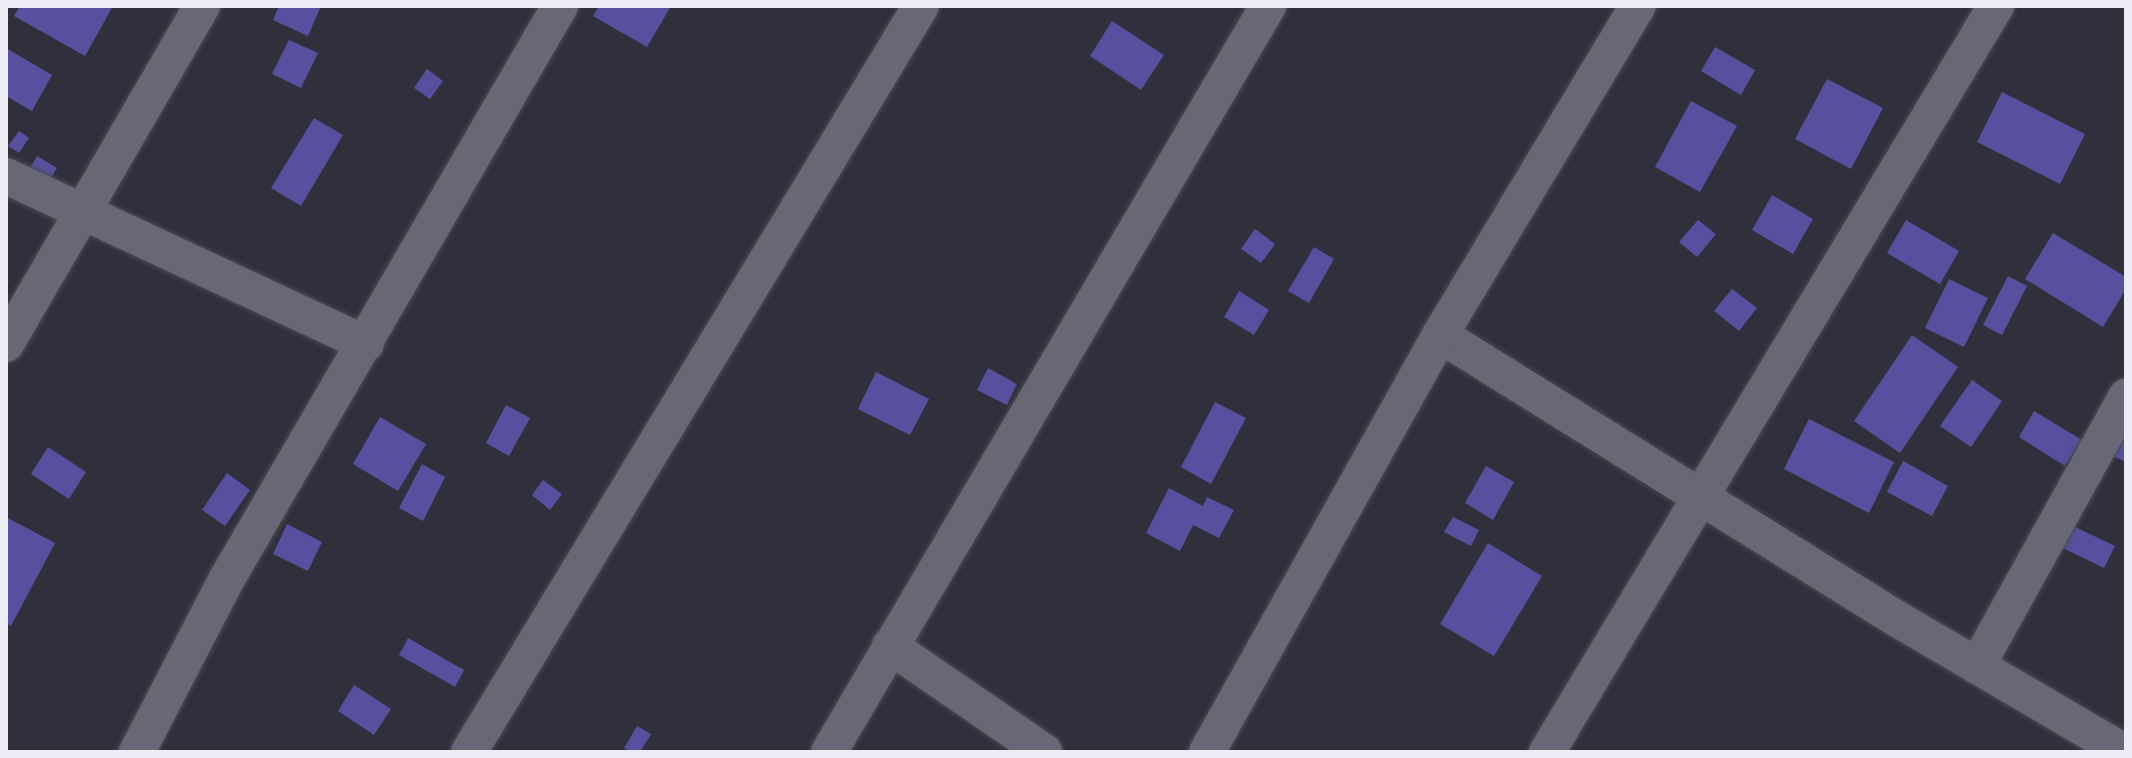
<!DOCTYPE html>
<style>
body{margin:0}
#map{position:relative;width:2132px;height:758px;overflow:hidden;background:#30303c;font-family:Manrope,sans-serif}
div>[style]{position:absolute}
.building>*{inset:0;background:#58509e}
.roads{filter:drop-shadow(0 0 2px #4b4b55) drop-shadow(0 0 2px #4b4b55)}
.minor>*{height:36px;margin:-18px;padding:0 18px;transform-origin:18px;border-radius:18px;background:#676775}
span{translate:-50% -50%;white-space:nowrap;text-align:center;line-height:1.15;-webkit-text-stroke:7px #18181e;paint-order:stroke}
.frame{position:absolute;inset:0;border:8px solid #ededf5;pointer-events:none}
</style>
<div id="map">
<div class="building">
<i style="clip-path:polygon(20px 6px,113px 6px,85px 56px,14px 16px)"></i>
<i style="clip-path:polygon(279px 6px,321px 6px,308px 36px,273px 20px)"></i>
<i style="clip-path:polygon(599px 6px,671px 6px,647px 47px,593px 16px)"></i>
<i style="clip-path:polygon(1112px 21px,1164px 55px,1141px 90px,1090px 56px)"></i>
<i style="clip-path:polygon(289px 40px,318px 53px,301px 88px,272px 74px)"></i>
<i style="clip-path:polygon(1715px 47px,1755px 70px,1741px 95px,1701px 71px)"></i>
<i style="clip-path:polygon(6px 48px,52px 75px,32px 111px,6px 96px)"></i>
<i style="clip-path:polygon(427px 69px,443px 81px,430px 99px,414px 88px)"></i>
<i style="clip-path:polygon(1827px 79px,1883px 108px,1851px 169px,1795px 139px)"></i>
<i style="clip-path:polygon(2002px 92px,2085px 134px,2060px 184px,1977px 142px)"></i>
<i style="clip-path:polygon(1691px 101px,1737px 126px,1700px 192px,1655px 167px)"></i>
<i style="clip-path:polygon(314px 118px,343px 135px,301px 206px,271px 188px)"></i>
<i style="clip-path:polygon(19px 131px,29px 138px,19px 153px,8px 146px)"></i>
<i style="clip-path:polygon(37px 156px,57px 168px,47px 185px,27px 173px)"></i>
<i style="clip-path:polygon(1772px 195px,1813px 219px,1793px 254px,1752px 230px)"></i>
<i style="clip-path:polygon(1698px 220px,1716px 234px,1697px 257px,1679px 242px)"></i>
<i style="clip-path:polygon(1906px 220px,1959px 251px,1940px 284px,1887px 253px)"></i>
<i style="clip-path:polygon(1255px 229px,1275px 244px,1261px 263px,1241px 249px)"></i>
<i style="clip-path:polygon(2053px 233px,2126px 277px,2126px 289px,2103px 327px,2025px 279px)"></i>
<i style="clip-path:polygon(1314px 247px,1334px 259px,1309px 303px,1288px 291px)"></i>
<i style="clip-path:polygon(2008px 276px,2027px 286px,2002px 335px,1983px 325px)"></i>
<i style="clip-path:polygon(1949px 279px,1988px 298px,1964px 347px,1925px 328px)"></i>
<i style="clip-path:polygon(1732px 289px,1757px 308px,1739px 331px,1714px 311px)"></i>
<i style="clip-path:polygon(1239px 291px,1269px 310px,1254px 335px,1224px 317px)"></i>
<i style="clip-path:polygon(1912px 335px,1958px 367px,1900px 453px,1854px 421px)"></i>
<i style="clip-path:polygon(988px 368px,1017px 384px,1007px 405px,977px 390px)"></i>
<i style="clip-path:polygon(876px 372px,929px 399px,910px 435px,858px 409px)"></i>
<i style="clip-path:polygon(1972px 380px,2002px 401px,1971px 447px,1940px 426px)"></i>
<i style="clip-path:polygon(1215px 402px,1246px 418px,1211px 484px,1181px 467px)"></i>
<i style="clip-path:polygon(506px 405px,530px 418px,509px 456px,486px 443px)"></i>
<i style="clip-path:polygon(2034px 411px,2082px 440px,2065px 466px,2019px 437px)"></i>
<i style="clip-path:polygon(380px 417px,426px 444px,398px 491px,353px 464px)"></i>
<i style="clip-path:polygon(1809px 419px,1894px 462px,1869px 513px,1784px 469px)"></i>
<i style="clip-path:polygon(2126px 426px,2126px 462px,2112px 456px)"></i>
<i style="clip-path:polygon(48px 447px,86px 472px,69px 499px,31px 474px)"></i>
<i style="clip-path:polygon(1903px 461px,1948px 486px,1932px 516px,1887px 492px)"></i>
<i style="clip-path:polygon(422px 464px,445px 477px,423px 521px,399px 508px)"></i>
<i style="clip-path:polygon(1486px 466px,1514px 482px,1493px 520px,1465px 503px)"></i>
<i style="clip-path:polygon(227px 473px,250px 490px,225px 526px,202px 510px)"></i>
<i style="clip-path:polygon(543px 480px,562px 494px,550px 510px,532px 495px)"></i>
<i style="clip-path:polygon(1169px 488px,1203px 506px,1207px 497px,1234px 510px,1219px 538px,1193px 525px,1180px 551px,1146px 533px)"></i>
<i style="clip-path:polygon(6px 517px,55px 543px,11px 626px,6px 623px)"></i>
<i style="clip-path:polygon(1453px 517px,1479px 530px,1471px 546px,1444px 532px)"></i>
<i style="clip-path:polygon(287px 524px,322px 542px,308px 571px,273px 554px)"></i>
<i style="clip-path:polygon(2073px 526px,2115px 546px,2104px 568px,2063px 548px)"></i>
<i style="clip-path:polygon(1488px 543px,1542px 576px,1494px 656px,1440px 624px)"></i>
<i style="clip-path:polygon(408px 638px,464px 670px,455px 687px,399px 655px)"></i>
<i style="clip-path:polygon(354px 685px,391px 709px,374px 735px,338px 711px)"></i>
<i style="clip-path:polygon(637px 726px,651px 734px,640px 752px,631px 752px,624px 748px)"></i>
</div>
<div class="roads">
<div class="minor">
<i style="left:6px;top:176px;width:397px;rotate:25deg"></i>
<i style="left:1440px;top:335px;width:534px;rotate:31.85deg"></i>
<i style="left:1894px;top:617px;width:267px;rotate:30.4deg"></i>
<i style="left:6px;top:344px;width:391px;rotate:-59.9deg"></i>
<i style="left:890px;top:646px;width:187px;rotate:34.5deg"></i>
<i style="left:1977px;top:666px;width:308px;rotate:-61deg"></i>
<i style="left:137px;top:752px;width:191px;rotate:-62.6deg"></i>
<i style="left:225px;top:582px;width:666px;rotate:-59.82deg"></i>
<i style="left:469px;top:752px;width:872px;rotate:-58.79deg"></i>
<i style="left:829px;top:752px;width:866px;rotate:-59.52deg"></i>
<i style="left:1207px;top:752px;width:478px;rotate:-60.8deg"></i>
<i style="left:1440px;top:335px;width:384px;rotate:-59deg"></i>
<i style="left:1547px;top:752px;width:871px;rotate:-58.96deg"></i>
</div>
</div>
<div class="frame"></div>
</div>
